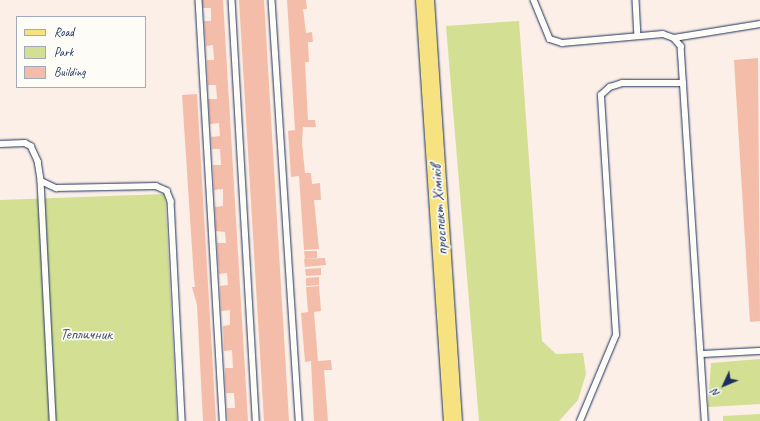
<!DOCTYPE html>
<meta charset="utf-8">
<style>
body{margin:0}
#map{position:relative;width:760px;height:421px;overflow:hidden;background:#fbefe7;font-family:Caveat,sans-serif}
div>[style]{position:absolute}
.green>*{inset:0;background:#d3df92}
.building>*{inset:0;background:#f4bda9}
.roads{filter:drop-shadow(0 0 1px #1b2f5e) drop-shadow(0 0 1px #1b2f5e)}
.service>*{height:5.5px;margin:-2.75px;padding:0 2.75px;transform-origin:2.75px;border-radius:2.75px;background:#fdfcf7}
.primary>*{height:18px;margin:-9px;padding:0 9px;transform-origin:9px;border-radius:9px;background:#f7e281}
span{translate:-50% -50%;white-space:nowrap;text-align:center;line-height:1.15;-webkit-text-stroke:3.5px #fdfcf7;paint-order:stroke}
.street-label{font-size:16px;color:#1b2f5e}
.park-label{font-size:16px;color:#495b6b}
.legend{position:absolute;left:16px;top:16px;width:130px;height:72px;box-sizing:border-box;background:#fdfcf7;border:1px solid #a3aaba;margin:0;padding:5px 7px;list-style:none;font-size:12px;color:#1b2f5e}
.legend li{display:flex;align-items:center;gap:8px;height:20px}
.legend b{width:20px;border:1px solid #a3aaba}
.north{position:absolute;left:704px;top:365px;width:40px;height:40px;-webkit-text-stroke:3px #fdfcf7;paint-order:stroke;rotate:226deg;font-size:11px;font-weight:700;line-height:16px;text-align:center;color:#1b2f5e}
.north::after{content:'';display:block;margin:auto;width:14px;height:18px;background:#1b2f5e;clip-path:polygon(50% 0,100% 100%,50% 72%,0 100%)}
</style>
<div id="map">
<div class="green">
<i style="clip-path:polygon(519px 21px,542px 341px,556px 354px,583px 353px,586px 374px,578px 400px,559px 421px,479px 421px,446px 26px)"></i>
<i style="clip-path:polygon(165px 194px,177px 421px,0 421px,0 200px)"></i>
<i style="clip-path:polygon(760px 359px,760px 404px,708px 407px,711px 363px)"></i>
<i style="clip-path:polygon(760px 414px,760px 421px,723px 421px,723px 416px)"></i>
</div>
<div class="building">
<i style="clip-path:polygon(202px 0,223px 0,248px 421px,228px 421px,227px 408px,235px 408px,234px 393px,226px 393px,225px 380px,225px 368px,233px 368px,232px 350px,224px 351px,223px 326px,230px 325px,230px 310px,221px 311px,220px 286px,228px 285px,227px 273px,219px 274px,217px 243px,226px 243px,225px 232px,216px 231px,215px 207px,223px 206px,223px 189px,214px 190px,213px 165px,221px 165px,220px 149px,212px 149px,211px 137px,220px 136px,219px 123px,210px 124px,208px 99px,217px 99px,216px 85px,208px 85px,207px 60px,214px 60px,213px 45px,206px 46px,204px 21px,211px 21px,211px 8px,203px 8px)"></i>
<i style="clip-path:polygon(239px 0,264px 0,289px 421px,264px 421px)"></i>
<i style="clip-path:polygon(287px 0,306px 0,307px 9px,303px 9px,306px 33px,312px 32px,313px 42px,308px 42px,309px 62px,305px 62px,308px 120px,315px 120px,316px 127px,303px 127px,302px 143px,305px 173px,311px 173px,312px 184px,320px 183px,321px 200px,314px 200px,319px 249px,304px 250px,299px 176px,291px 177px,288px 131px,295px 130px)"></i>
<i style="clip-path:polygon(758px 58px,760px 321px,750px 322px,734px 60px)"></i>
<i style="clip-path:polygon(197px 94px,203px 198px,216px 421px,203px 421px,197px 305px,192px 287px,195px 287px,194px 279px,182px 95px)"></i>
<i style="clip-path:polygon(304px 251px,317px 251px,317px 258px,305px 259px)"></i>
<i style="clip-path:polygon(325px 258px,326px 265px,305px 267px,304px 259px)"></i>
<i style="clip-path:polygon(321px 268px,321px 275px,306px 276px,305px 269px)"></i>
<i style="clip-path:polygon(319px 277px,319px 285px,306px 286px,306px 278px)"></i>
<i style="clip-path:polygon(319px 286px,321px 311px,314px 312px,318px 361px,331px 360px,332px 370px,324px 370px,328px 421px,314px 421px,311px 361px,305px 362px,301px 313px,308px 312px,306px 287px)"></i>
</div>
<div class="roads">
<div class="service">
<i style="left:199px;top:0;width:422px;rotate:86.7deg"></i>
<i style="left:232px;top:0;width:422px;rotate:86.7deg"></i>
<i style="left:272px;top:0;width:422px;rotate:86.3deg"></i>
<i style="left:534px;top:0;width:42px;rotate:67.7deg"></i>
<i style="left:550px;top:39px;width:13px;rotate:18deg"></i>
<i style="left:562px;top:43px;width:101px;rotate:-5.1deg"></i>
<i style="left:663px;top:34px;width:12px;rotate:20deg"></i>
<i style="left:674px;top:38px;width:11px;rotate:49deg"></i>
<i style="left:681px;top:46px;width:376px;rotate:86.3deg"></i>
<i style="left:636px;top:0;width:36px;rotate:87deg"></i>
<i style="left:674px;top:38px;width:87px;rotate:-9.2deg"></i>
<i style="left:0;top:144px;width:25px;rotate:-2deg"></i>
<i style="left:25px;top:143px;width:7px;rotate:27deg"></i>
<i style="left:31px;top:146px;width:17px;rotate:65deg"></i>
<i style="left:38px;top:161px;width:20px;rotate:81deg"></i>
<i style="left:41px;top:181px;width:17px;rotate:25deg"></i>
<i style="left:56px;top:188px;width:100px;rotate:-1.1deg"></i>
<i style="left:156px;top:186px;width:12px;rotate:24deg"></i>
<i style="left:167px;top:191px;width:11px;rotate:68deg"></i>
<i style="left:171px;top:201px;width:220px;rotate:87.1deg"></i>
<i style="left:41px;top:181px;width:240px;rotate:87.1deg"></i>
<i style="left:701px;top:354px;width:59px;rotate:-2.9deg"></i>
<i style="left:580px;top:421px;width:93px;rotate:-67.3deg"></i>
<i style="left:616px;top:335px;width:240px;rotate:-93.6deg"></i>
<i style="left:601px;top:95px;width:12px;rotate:-42deg"></i>
<i style="left:610px;top:87px;width:13px;rotate:-18deg"></i>
<i style="left:622px;top:83px;width:61px"></i>
</div>
<div class="primary">
<i style="left:425px;top:0;width:422px;rotate:86.2deg"></i>
</div>
</div>
<div class="street-label">
<span style="left:439px;top:210px;rotate:-94deg">проспект Хіміків</span>
</div>
<div class="park-label">
<span style="left:86px;top:334px">Тепличник</span>
</div>
<ul class="legend">
<li><b style="height:5px;background:#f7e281"></b>Road</li>
<li><b style="height:11px;background:#d3df92"></b>Park</li>
<li><b style="height:11px;background:#f4bda9"></b>Building</li>
</ul>
<div class="north">N</div>
</div>
